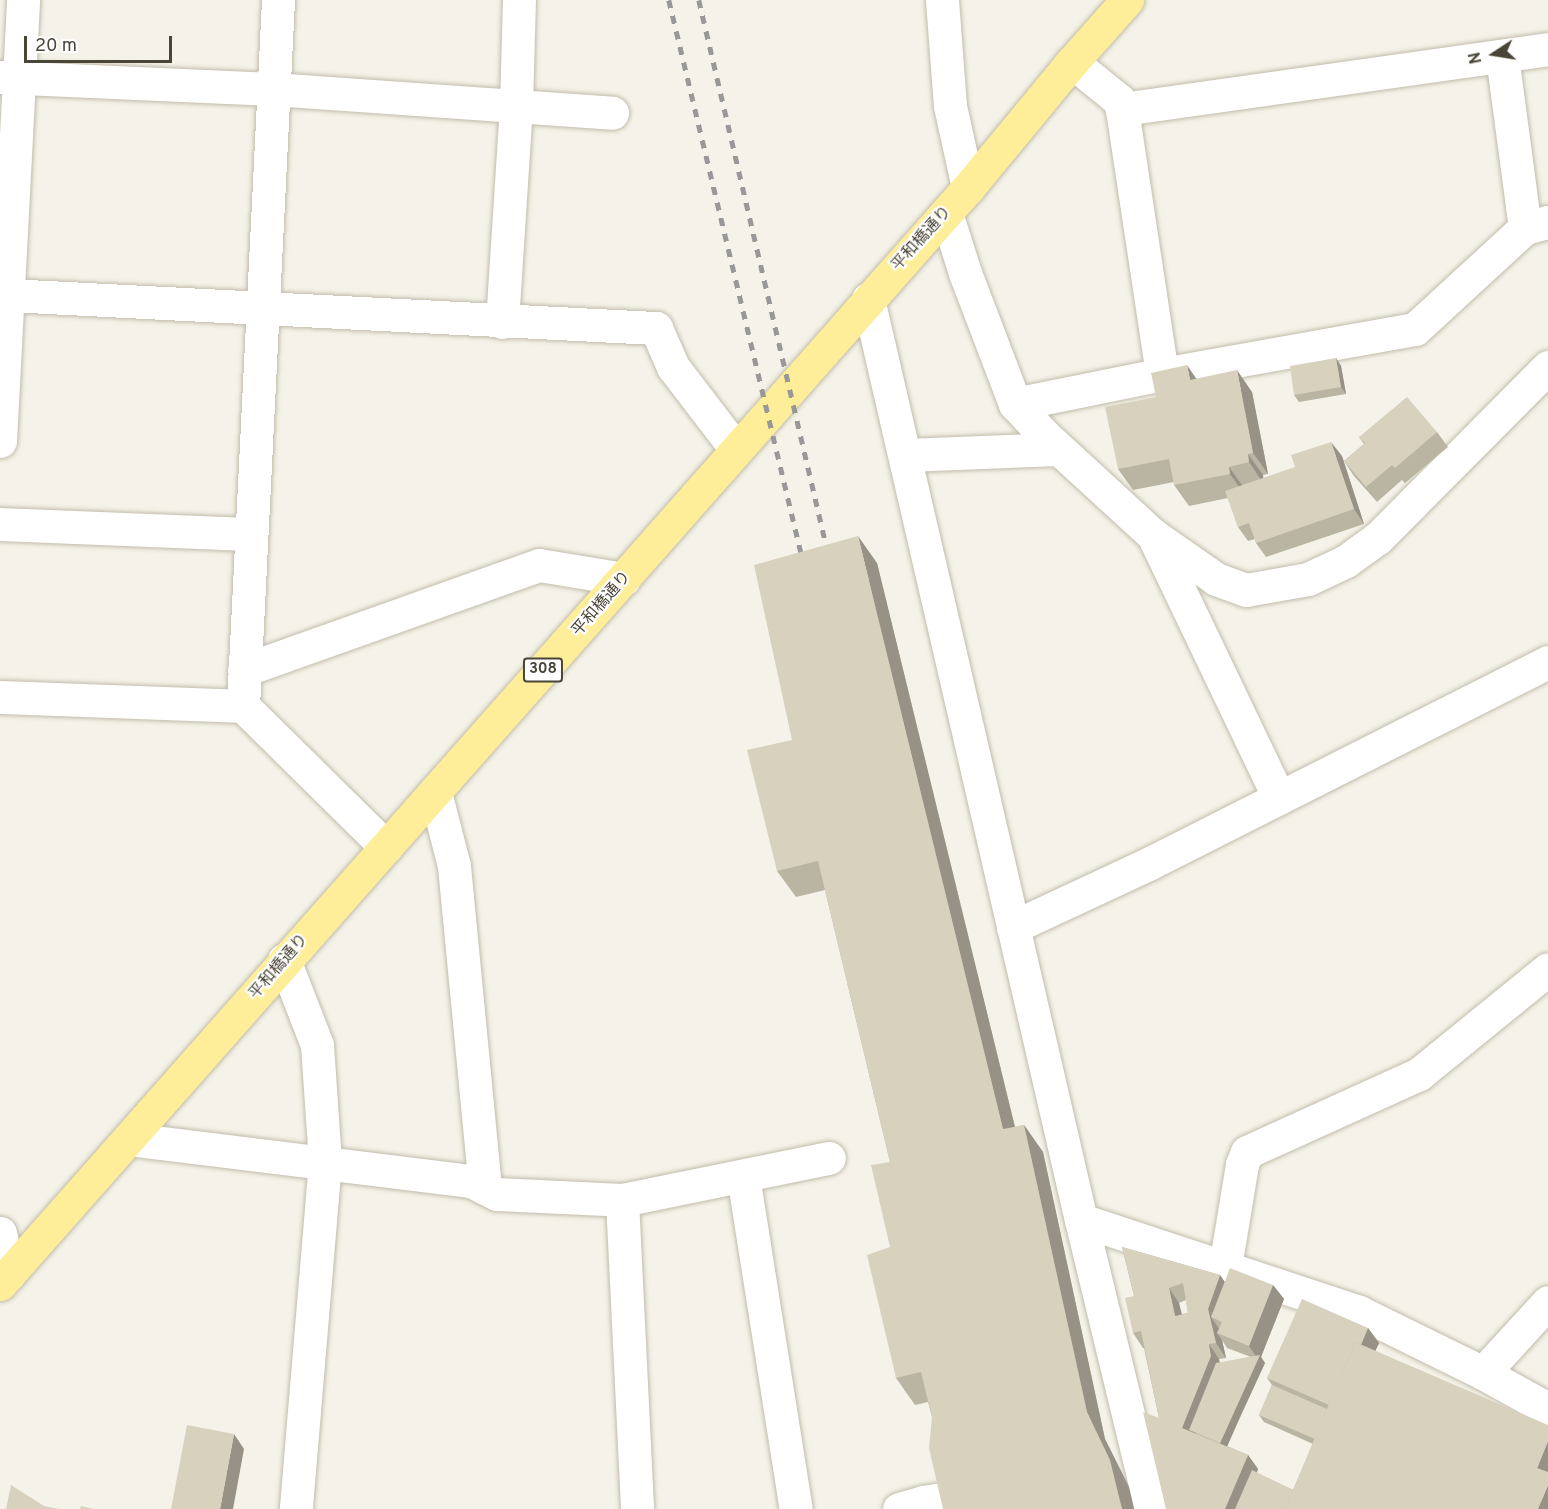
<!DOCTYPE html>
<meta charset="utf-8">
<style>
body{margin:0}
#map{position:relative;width:1548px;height:1509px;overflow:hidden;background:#f5f3e9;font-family:Overpass,"Noto Sans JP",sans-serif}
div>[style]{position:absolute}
.roads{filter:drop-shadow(0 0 2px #c2bcab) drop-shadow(0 0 2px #c2bcab)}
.minor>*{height:33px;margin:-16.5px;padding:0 16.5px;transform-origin:16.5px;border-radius:16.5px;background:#fff}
.major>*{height:33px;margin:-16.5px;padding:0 16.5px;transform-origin:16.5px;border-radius:16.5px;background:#fe9}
.rail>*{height:4.5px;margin-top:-2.25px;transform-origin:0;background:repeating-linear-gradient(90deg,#989898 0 8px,transparent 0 16px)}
.wall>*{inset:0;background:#bab4a3}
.shaded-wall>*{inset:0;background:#979285}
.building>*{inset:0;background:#d8d1be}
span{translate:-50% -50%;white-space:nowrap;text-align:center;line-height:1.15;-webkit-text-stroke:4.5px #fff;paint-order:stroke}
.shield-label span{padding:2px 4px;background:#fff;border:2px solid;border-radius:4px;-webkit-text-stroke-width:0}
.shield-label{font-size:15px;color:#4a4537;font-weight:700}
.street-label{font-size:16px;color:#4a4537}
.north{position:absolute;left:1464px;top:24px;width:60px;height:60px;-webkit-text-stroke:4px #fff;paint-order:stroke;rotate:258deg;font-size:16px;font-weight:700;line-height:24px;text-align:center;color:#4a4537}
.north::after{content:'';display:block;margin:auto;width:21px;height:27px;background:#4a4537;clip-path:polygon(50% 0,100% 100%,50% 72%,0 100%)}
.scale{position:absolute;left:24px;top:36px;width:148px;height:27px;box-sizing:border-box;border:3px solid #4a4537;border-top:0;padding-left:8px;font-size:18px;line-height:21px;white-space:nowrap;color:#4a4537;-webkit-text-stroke:4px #fff;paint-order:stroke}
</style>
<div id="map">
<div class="roads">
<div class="minor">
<i style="left:942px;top:0;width:106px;rotate:85.7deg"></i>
<i style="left:950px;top:106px;width:84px;rotate:77.6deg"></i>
<i style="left:1502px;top:56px;width:174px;rotate:82.4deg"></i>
<i style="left:1072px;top:62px;width:60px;rotate:39deg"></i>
<i style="left:1119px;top:100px;width:9px;rotate:72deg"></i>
<i style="left:0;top:77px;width:273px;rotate:2.5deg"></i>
<i style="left:273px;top:89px;width:340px;rotate:4deg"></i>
<i style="left:946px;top:213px;width:63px;rotate:72.4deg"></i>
<i style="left:965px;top:273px;width:140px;rotate:69.1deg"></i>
<i style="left:1015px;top:404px;width:44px;rotate:46.8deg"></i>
<i style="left:1045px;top:436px;width:147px;rotate:42.5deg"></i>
<i style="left:1153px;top:535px;width:77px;rotate:34.9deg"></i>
<i style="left:1216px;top:579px;width:32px;rotate:20deg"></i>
<i style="left:1246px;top:590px;width:63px;rotate:-10.1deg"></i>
<i style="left:1308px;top:579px;width:42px;rotate:-25.3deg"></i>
<i style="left:1346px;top:561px;width:39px;rotate:-36deg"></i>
<i style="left:1378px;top:538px;width:241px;rotate:-45.2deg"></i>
<i style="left:8px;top:295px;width:649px;rotate:2.92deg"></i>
<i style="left:656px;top:328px;width:43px;rotate:66.4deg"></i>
<i style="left:673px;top:367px;width:103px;rotate:52.5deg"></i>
<i style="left:868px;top:299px;width:945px;rotate:76.98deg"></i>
<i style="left:1081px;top:1220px;width:297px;rotate:76.4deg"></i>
<i style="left:502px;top:322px;width:216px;rotate:-86.3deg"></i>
<i style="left:516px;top:106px;width:106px;rotate:-88.4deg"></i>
<i style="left:1162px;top:374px;width:268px;rotate:-98.6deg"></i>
<i style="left:1122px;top:109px;width:430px;rotate:-8deg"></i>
<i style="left:1015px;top:404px;width:150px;rotate:-11.5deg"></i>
<i style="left:1162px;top:374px;width:257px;rotate:-10.1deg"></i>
<i style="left:1415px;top:329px;width:149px;rotate:-42.6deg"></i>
<i style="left:1525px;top:228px;width:24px;rotate:-15deg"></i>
<i style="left:0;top:441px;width:442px;rotate:-87deg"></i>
<i style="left:906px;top:455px;width:152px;rotate:-2.3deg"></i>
<i style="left:0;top:524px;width:251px;rotate:2.3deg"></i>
<i style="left:1154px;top:537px;width:289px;rotate:64.4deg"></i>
<i style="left:244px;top:670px;width:313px;rotate:-19.6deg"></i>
<i style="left:539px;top:565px;width:86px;rotate:9.4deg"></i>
<i style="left:0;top:697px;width:243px;rotate:2.1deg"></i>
<i style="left:243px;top:706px;width:201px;rotate:44.6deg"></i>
<i style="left:243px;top:706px;width:707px;rotate:-87.16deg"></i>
<i style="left:435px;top:792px;width:76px;rotate:75.6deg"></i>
<i style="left:454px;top:866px;width:323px;rotate:84.5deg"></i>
<i style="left:1013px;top:927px;width:151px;rotate:-25deg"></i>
<i style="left:1150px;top:863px;width:446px;rotate:-26.8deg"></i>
<i style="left:284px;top:960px;width:91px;rotate:68.8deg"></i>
<i style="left:317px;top:1045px;width:116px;rotate:86.1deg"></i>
<i style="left:325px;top:1161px;width:349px;rotate:94.8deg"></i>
<i style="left:129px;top:1139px;width:345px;rotate:7deg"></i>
<i style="left:471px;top:1181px;width:29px;rotate:27deg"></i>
<i style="left:497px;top:1194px;width:125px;rotate:2.7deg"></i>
<i style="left:622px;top:1200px;width:211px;rotate:-11.5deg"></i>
<i style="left:743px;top:1176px;width:337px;rotate:81deg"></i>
<i style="left:622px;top:1200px;width:309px;rotate:87.2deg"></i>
<i style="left:1081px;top:1220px;width:293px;rotate:18.3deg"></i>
<i style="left:1359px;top:1312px;width:138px;rotate:26.2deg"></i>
<i style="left:1483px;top:1373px;width:74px;rotate:29deg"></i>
<i style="left:0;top:1233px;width:42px;rotate:77.6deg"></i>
<i style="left:1225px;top:1267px;width:104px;rotate:-80.6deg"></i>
<i style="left:1242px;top:1164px;width:13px;rotate:-67deg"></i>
<i style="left:1247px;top:1152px;width:189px;rotate:-24.4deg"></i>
<i style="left:1419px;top:1074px;width:166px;rotate:-39.1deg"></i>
<i style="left:1483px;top:1373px;width:96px;rotate:-47.5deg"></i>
<i style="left:899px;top:1509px;width:25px;rotate:-16deg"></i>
<i style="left:923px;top:1502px;width:30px;rotate:-9deg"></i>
</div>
<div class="major">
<i style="left:0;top:1284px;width:1462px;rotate:-48.55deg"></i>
<i style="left:968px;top:188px;width:163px;rotate:-50.5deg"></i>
<i style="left:1072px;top:62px;width:83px;rotate:-48.4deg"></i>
</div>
</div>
<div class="rail">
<i style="left:669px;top:0;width:585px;rotate:76.56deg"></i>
<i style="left:699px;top:0;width:576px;rotate:76.86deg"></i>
</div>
<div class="wall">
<i style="clip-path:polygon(1336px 358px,1341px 366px,1346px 394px,1299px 402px,1294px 395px)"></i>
<i style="clip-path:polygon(1196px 379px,1252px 392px,1268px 474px,1263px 475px,1263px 478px,1342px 456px,1364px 524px,1266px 557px,1256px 543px,1255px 539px,1248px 541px,1238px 527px,1228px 498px,1189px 506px,1174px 485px,1174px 482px,1133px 490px,1118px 469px,1156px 397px)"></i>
<i style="clip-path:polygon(1437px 432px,1448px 447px,1405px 483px,1402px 480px,1377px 502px,1354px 476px,1344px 461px,1364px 444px,1359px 437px)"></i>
<i style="clip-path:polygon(877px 563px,1015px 1127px,1024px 1125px,1043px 1152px,1105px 1439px,1129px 1487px,932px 1417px,928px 1402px,915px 1405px,896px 1378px,890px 1247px,890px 1162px,825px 890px,796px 897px,777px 871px,792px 740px)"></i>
<i style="clip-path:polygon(evenodd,1122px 1247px,1220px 1275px,1225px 1282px,1273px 1285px,1284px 1299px,1261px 1357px,1265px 1363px,1227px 1446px,1248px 1455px,1258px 1469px,1257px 1473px,1293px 1490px,1313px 1444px,1264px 1422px,1259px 1415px,1272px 1385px,1267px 1378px,1368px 1328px,1379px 1343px,1375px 1351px,1548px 1509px,1166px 1509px,1159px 1418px,1144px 1348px,1143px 1348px,1133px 1333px,1134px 1296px,1122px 1247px,1186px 1300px,1188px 1313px,1182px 1314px,1179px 1303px,1186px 1300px,1122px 1247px,1222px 1340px,1227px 1348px,1251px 1357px,1220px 1363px,1219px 1359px,1226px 1358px,1222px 1340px)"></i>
</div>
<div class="shaded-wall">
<i style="clip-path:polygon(1336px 358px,1341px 366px,1346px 394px,1341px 387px)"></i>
<i style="clip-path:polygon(1187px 365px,1202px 387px,1190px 380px)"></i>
<i style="clip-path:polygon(1237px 370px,1252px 392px,1268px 474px,1253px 453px)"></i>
<i style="clip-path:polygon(1331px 442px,1342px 456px,1364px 524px,1354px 509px)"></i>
<i style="clip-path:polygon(1248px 454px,1263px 475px,1264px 484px,1249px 462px)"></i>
<i style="clip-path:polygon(1229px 467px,1244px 488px,1245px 495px,1230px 474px)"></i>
<i style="clip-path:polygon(858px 536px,877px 563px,1022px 1156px,1003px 1129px)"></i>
<i style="clip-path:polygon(1024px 1125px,1043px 1152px,1105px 1439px,1129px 1487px,1134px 1509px,1122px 1509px,1087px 1412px)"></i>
<i style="clip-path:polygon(1220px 1275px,1230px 1290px,1215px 1319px,1208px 1309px)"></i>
<i style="clip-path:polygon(1273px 1285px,1284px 1299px,1261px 1357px,1265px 1363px,1240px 1417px,1223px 1456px,1218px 1448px,1258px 1359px,1249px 1346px)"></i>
<i style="clip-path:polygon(1169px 1288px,1179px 1303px,1185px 1331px,1175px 1316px)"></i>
<i style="clip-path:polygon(1208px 1309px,1215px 1319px,1211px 1317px,1219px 1329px,1217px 1333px,1222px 1340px,1226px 1358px,1216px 1343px)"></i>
<i style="clip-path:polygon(1368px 1328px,1379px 1343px,1343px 1422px,1333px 1407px)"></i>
<i style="clip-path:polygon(1209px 1344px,1219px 1359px,1221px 1371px,1194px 1438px,1182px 1428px)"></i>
<i style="clip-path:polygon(234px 1434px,244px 1449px,233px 1509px,220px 1509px)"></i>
<i style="clip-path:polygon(1548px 1441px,1548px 1484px,1537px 1468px)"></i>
<i style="clip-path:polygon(1248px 1455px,1258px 1469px,1241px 1509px,1225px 1509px)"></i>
<i style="clip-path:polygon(1548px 1485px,1548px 1509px,1538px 1509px)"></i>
</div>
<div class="building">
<i style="clip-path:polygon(1336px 358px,1341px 387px,1294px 395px,1290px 366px)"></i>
<i style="clip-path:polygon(1187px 365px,1190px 380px,1237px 370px,1253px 453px,1248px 454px,1249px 462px,1229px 467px,1230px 474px,1174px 485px,1169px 459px,1118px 469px,1105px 407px,1156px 397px,1151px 373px)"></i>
<i style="clip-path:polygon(1407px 397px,1437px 432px,1395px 468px,1392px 465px,1366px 487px,1344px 461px,1365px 443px,1359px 437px)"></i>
<i style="clip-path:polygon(1331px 442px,1354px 509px,1256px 543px,1249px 523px,1238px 527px,1225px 491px,1295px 467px,1291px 455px)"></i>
<i style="clip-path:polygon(858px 536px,1003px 1129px,1024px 1125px,1087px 1412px,1110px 1460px,1122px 1509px,943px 1509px,929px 1448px,932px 1417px,921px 1372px,896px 1378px,867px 1255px,890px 1247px,871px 1165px,890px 1162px,818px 861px,777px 871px,747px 750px,792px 740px,754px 565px)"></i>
<i style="clip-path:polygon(evenodd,1122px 1247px,1220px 1275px,1208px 1309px,1216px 1343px,1209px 1344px,1211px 1356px,1182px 1428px,1248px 1455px,1225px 1509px,1166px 1509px,1143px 1412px,1159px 1418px,1141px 1331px,1133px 1333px,1125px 1298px,1134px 1296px,1122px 1247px,1183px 1283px,1188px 1313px,1175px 1316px,1169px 1288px,1183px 1283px)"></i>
<i style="clip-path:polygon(1230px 1268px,1273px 1285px,1249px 1346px,1217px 1333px,1222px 1322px,1211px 1317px)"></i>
<i style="clip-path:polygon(1302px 1299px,1368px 1328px,1361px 1345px,1355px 1342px,1329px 1405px,1267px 1378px)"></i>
<i style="clip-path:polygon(1355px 1342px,1548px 1425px,1548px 1441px,1537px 1468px,1548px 1472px,1548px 1485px,1538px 1509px,1285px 1509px)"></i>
<i style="clip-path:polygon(1260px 1355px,1220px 1443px,1189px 1430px,1216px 1363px)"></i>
<i style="clip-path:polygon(1272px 1385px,1327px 1409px,1315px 1439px,1259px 1415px)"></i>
<i style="clip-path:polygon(187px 1425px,234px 1434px,220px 1509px,171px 1509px)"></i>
<i style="clip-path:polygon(1252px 1470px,1293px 1490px,1285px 1509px,1235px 1509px)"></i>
<i style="clip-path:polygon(11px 1485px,44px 1506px,59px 1509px,6px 1509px)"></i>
<i style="clip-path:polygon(81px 1506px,94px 1509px,80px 1509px)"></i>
</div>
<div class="shield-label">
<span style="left:543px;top:670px">308</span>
</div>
<div class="street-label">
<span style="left:922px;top:239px;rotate:-48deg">平和橋通り</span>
<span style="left:602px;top:604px;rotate:-49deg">平和橋通り</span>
<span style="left:279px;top:967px;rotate:-49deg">平和橋通り</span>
</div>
<div class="north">N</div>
<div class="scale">20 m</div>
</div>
